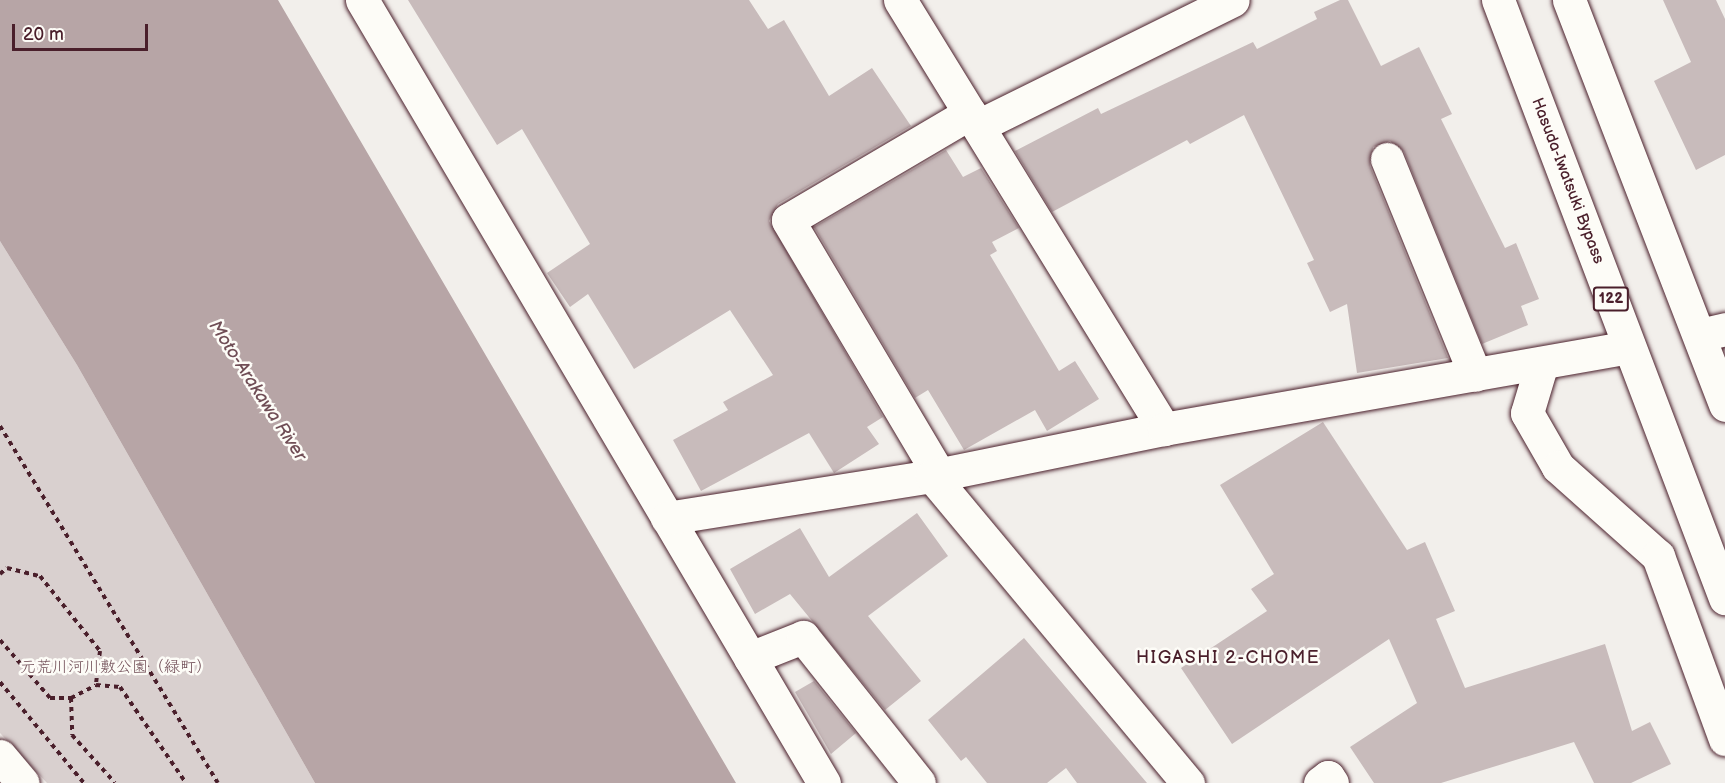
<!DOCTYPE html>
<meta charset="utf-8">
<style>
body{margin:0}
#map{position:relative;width:1725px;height:783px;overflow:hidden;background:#f2efeb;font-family:"Balsamiq Sans","Klee One",sans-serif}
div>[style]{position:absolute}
.green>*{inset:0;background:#d9d0cf}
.water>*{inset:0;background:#b7a5a6}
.building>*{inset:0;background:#c8bbbb}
.path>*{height:4px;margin-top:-2px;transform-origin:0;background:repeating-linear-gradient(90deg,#4a1f2b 0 4.5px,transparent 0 9px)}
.roads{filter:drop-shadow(0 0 2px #4a1f2b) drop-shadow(0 0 2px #4a1f2b)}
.minor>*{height:33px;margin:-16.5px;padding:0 16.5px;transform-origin:16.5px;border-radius:16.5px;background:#fdfcf7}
.trunk>*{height:33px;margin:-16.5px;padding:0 16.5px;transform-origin:16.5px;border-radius:16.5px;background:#fdfcf7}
span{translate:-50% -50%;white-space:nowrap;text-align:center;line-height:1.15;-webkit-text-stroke:5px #fdfcf7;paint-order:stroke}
.shield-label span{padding:2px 4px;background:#fdfcf7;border:2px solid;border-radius:4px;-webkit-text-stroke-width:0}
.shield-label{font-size:15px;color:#4a1f2b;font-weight:700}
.street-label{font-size:16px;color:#4a1f2b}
.park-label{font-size:16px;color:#6e4b54}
.water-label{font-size:18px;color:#704e56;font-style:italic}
.neighbourhood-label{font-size:18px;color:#4a1f2b;letter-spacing:1.5px}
.scale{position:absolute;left:12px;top:24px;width:136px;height:27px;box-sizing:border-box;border:3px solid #4a1f2b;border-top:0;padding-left:8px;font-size:18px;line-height:21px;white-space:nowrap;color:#4a1f2b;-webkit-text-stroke:4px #fdfcf7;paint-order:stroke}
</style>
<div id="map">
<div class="green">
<i style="clip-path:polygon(0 241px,77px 365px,315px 783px,47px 783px,0 733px)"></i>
</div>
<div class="water">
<i style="clip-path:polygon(0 0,278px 0,736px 783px,315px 783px,77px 365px,0 241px)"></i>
</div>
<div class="building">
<i style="clip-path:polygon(408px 0,749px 0,768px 29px,784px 20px,829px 96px,872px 68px,911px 126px,778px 204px,769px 221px,883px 417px,867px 427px,879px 444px,834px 473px,809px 433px,701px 491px,673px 440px,728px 410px,723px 402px,773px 375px,730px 310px,634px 369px,588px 294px,570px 307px,547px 273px,590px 244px,522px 129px,497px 145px)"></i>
<i style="clip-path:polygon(1340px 0,1348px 0,1381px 66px,1419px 47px,1452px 114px,1441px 119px,1505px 248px,1516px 243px,1539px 299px,1521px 306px,1528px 325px,1482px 344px,1404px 152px,1390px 141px,1373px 147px,1370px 166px,1448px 358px,1357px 373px,1347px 304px,1330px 312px,1307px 263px,1314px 260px,1244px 115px,1190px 144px,1187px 140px,1052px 212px,1015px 151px,1098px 108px,1101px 114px,1253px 42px,1257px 49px,1317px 19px,1314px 12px)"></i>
<i style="clip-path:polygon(1663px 0,1716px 0,1725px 19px,1725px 155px,1696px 170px,1654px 81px,1691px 62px)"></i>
<i style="clip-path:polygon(946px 150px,963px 177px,981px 168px,1019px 228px,992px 242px,997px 251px,990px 255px,1059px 371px,1075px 361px,1099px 399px,1047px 431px,1035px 410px,964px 450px,928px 390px,915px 398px,814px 227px)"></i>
<i style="clip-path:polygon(1323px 422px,1407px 550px,1425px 542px,1455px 611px,1436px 619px,1465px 688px,1605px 644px,1632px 731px,1650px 722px,1671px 764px,1631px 783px,1594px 783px,1574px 742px,1441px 783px,1374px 783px,1350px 747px,1417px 703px,1389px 639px,1232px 744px,1181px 668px,1267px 611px,1251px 589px,1274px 574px,1220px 485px)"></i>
<i style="clip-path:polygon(917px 513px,948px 556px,868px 616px,921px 681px,885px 710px,790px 594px,755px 614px,730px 569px,800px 528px,829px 577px)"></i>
<i style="clip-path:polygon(1024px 638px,1147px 783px,1077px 783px,1066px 768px,1047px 783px,987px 783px,966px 757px,961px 761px,928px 720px)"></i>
<i style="clip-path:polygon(814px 681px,856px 733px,831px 754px,795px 692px)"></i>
</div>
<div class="path">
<i style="left:0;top:426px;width:418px;rotate:58.6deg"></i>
<i style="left:0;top:574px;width:9px;rotate:-41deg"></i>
<i style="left:7px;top:568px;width:34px;rotate:14deg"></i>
<i style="left:40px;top:576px;width:96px;rotate:51.3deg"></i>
<i style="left:100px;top:651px;width:34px;rotate:97deg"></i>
<i style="left:0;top:640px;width:77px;rotate:49.2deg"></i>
<i style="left:50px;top:698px;width:21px"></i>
<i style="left:71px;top:698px;width:28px;rotate:-27deg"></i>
<i style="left:96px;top:685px;width:24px;rotate:5deg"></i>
<i style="left:120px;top:687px;width:116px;rotate:55.5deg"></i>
<i style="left:0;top:682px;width:131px;rotate:50.3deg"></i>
<i style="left:71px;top:698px;width:37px;rotate:88deg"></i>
<i style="left:72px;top:735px;width:64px;rotate:48.1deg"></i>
</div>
<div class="roads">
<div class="minor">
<i style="left:362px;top:0;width:909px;rotate:59.46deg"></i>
<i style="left:900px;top:0;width:504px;rotate:58.39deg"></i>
<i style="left:978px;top:126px;width:284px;rotate:-26.3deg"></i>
<i style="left:1387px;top:159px;width:233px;rotate:67.8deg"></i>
<i style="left:1700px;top:335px;width:26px;rotate:-13deg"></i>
<i style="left:1542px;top:363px;width:52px;rotate:106.7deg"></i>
<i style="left:1527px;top:413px;width:62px;rotate:60.1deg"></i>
<i style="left:1558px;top:467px;width:134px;rotate:41.7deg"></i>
<i style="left:1658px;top:556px;width:195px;rotate:69.9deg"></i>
<i style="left:938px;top:473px;width:294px;rotate:-120.7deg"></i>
<i style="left:788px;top:220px;width:211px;rotate:-30.5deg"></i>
<i style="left:932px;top:476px;width:400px;rotate:50.2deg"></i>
<i style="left:667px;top:518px;width:268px;rotate:-9deg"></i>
<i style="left:932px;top:476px;width:237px;rotate:-11.5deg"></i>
<i style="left:1164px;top:429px;width:472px;rotate:-10deg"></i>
<i style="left:750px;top:658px;width:57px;rotate:-21.6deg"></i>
<i style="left:803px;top:637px;width:186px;rotate:51.5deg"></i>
<i style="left:0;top:756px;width:35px;rotate:50deg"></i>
<i style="left:1320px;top:783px;width:10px;rotate:-37deg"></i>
<i style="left:1328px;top:777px;width:7px;rotate:56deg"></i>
</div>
<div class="trunk">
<i style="left:1498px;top:0;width:640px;rotate:69.21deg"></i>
<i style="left:1569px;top:0;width:434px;rotate:68.9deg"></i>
</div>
</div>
<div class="shield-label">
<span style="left:1611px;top:299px">122</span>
</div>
<div class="street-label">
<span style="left:1567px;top:181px;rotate:69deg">Hasuda-Iwatsuki Bypass</span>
</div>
<div class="park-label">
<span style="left:116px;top:668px">元荒川河川敷公園（緑町）</span>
</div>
<div class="water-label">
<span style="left:257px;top:391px;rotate:57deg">Moto-Arakawa River</span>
</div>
<div class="neighbourhood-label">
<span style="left:1228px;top:658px">HIGASHI 2-CHOME</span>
</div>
<div class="scale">20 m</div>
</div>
